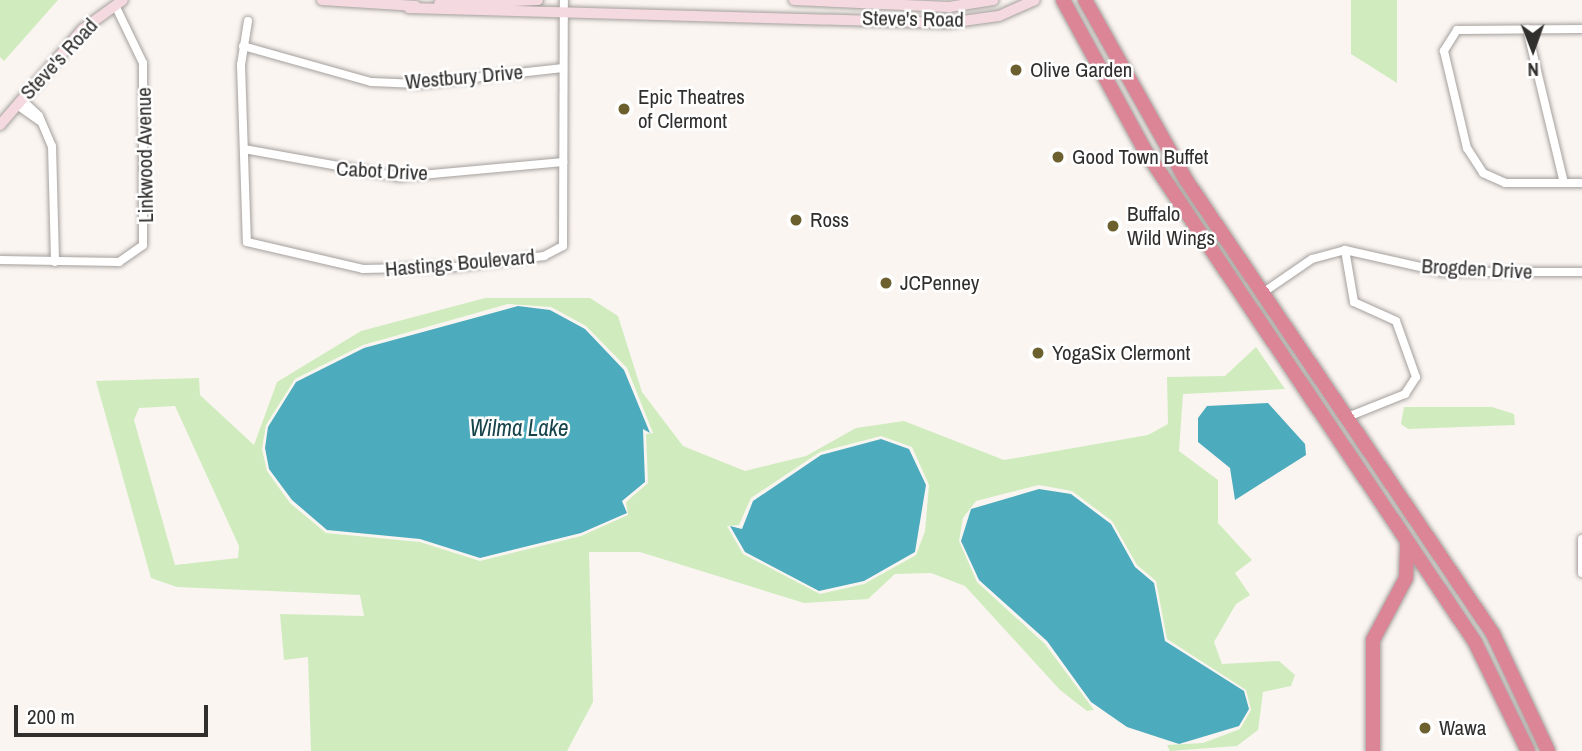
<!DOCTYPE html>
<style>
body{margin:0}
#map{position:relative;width:1582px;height:751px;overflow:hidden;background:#faf5f1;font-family:"Archivo Narrow",sans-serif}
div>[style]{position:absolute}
.green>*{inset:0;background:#d0ecbf}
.water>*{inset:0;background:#4cabbc}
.roads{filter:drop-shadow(0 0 2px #a5a09d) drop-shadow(0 0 2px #a5a09d)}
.street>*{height:8px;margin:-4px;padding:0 4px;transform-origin:4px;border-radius:4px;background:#fff}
.secondary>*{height:10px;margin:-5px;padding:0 5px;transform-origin:5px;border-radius:5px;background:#f4dae0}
.highway>*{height:14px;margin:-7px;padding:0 7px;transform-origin:7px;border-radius:7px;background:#dc8597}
.dots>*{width:19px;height:19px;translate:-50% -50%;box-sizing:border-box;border:4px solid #fff;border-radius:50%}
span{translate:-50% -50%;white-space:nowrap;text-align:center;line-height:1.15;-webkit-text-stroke:5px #fff;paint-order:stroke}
.street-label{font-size:21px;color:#312f2e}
.poi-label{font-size:21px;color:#312f2e}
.left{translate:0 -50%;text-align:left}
.water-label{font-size:23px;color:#17434a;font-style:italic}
.north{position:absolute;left:1498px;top:14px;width:70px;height:70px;-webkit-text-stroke:5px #fff;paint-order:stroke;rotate:179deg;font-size:19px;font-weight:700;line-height:28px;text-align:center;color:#312f2e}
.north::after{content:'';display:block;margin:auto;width:24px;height:32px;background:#312f2e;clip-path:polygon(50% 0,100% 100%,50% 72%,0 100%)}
.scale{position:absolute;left:14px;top:705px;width:194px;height:32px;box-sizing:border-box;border:4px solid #312f2e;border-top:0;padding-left:9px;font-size:21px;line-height:24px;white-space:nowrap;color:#312f2e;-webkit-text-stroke:5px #fff;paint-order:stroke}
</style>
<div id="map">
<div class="green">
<i style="clip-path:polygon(0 0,58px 0,4px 61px,0 57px)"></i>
<i style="clip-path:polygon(1351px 0,1397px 0,1397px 83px,1351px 54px)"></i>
<i style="clip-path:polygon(evenodd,485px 298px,590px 298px,618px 316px,642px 392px,683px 446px,745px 471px,806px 456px,856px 428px,904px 421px,1004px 460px,1148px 435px,1168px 424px,1167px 377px,1225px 376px,1256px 347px,1285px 389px,1183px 394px,1179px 451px,1218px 480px,1218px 523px,1252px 560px,1235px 573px,1250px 595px,1236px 604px,1214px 642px,1222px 664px,1279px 661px,1295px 675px,1291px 686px,1263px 692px,1258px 730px,1237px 746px,1170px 751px,1167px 745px,1203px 743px,1240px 729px,1251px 710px,1246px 690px,1167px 639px,1156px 581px,1137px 565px,1112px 521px,1072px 491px,1039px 485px,976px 501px,963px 518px,959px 541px,977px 582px,1045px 644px,1094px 710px,1087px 711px,1060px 690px,965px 586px,931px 573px,895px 574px,868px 599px,804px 603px,640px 552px,589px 552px,593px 702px,567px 751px,311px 751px,308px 657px,284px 660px,280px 614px,364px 616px,360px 595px,177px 587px,151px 578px,96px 381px,199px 378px,200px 395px,254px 445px,277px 382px,361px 331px,485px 298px,508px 304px,551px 307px,586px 326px,627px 368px,653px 433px,646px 434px,648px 483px,626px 502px,628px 515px,581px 536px,480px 561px,420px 542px,326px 533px,290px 503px,267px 471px,262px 449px,266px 425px,295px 379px,363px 345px,508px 304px,485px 298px,175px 406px,239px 546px,238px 558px,175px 565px,134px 420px,139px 408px,175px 406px,485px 298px,881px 436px,912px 447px,929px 485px,925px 531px,916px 555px,864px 584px,820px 594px,743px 554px,727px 526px,739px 525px,751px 498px,820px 452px,881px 436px)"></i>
<i style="clip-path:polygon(1404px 407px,1492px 407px,1514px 414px,1515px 425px,1408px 429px,1401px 424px)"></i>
</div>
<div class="water">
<i style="clip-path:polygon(518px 306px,550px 310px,585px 329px,624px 370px,650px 433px,643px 429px,645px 482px,622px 501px,627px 513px,581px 533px,480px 558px,420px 539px,327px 530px,292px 500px,269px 469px,265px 448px,268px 427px,296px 382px,364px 348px)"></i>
<i style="clip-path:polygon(1268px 403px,1305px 444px,1306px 455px,1235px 500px,1230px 468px,1198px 442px,1198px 418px,1207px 406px)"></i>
<i style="clip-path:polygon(881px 439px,909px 449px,926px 485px,915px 552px,864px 581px,819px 591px,745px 552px,730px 526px,742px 529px,753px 501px,821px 455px)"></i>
<i style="clip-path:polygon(1039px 489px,1071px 494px,1111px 524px,1135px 567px,1154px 583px,1165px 641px,1244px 691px,1249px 709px,1239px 726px,1179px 744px,1127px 727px,1091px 702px,1047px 641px,979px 580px,961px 541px,971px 509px)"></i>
</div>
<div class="roads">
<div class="street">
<i style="left:248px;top:21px;width:45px;rotate:99deg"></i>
<i style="left:241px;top:65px;width:177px;rotate:88.1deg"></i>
<i style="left:247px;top:242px;width:119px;rotate:13.1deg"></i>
<i style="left:363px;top:269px;width:92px;rotate:-1.2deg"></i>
<i style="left:455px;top:267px;width:90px;rotate:-7deg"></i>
<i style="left:544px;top:256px;width:21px;rotate:-28deg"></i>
<i style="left:563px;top:246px;width:246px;rotate:-89.8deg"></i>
<i style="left:1527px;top:29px;width:158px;rotate:76.5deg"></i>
<i style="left:1582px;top:29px;width:125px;rotate:179.5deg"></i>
<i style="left:1457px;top:30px;width:25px;rotate:122deg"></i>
<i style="left:1444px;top:51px;width:100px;rotate:76.7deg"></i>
<i style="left:1467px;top:148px;width:30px;rotate:57deg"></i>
<i style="left:1483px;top:173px;width:24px;rotate:24deg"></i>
<i style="left:1505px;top:183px;width:77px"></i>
<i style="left:243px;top:46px;width:133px;rotate:15.7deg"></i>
<i style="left:371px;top:82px;width:48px;rotate:2.4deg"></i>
<i style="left:419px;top:84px;width:145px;rotate:-6.3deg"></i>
<i style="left:22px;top:100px;width:23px;rotate:43deg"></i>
<i style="left:39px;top:116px;width:33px;rotate:67deg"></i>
<i style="left:52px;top:146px;width:116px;rotate:88.5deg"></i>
<i style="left:17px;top:105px;width:29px;rotate:35deg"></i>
<i style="left:244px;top:149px;width:158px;rotate:10.2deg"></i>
<i style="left:399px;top:177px;width:165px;rotate:-5.2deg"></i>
<i style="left:0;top:260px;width:119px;rotate:1deg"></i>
<i style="left:119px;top:262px;width:29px;rotate:-35deg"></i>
<i style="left:143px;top:245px;width:182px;rotate:-90deg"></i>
<i style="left:143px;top:63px;width:64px;rotate:-115.8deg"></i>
<i style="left:1261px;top:294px;width:62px;rotate:-34.5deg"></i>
<i style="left:1312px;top:259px;width:34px;rotate:-15deg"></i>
<i style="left:1345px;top:250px;width:100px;rotate:12.7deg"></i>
<i style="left:1443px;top:272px;width:139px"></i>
<i style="left:1345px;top:418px;width:65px;rotate:-21.8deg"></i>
<i style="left:1405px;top:394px;width:20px;rotate:-57deg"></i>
<i style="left:1416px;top:377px;width:59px;rotate:-109.7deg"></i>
<i style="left:1396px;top:321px;width:46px;rotate:-155.7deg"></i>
<i style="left:1354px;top:302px;width:53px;rotate:-99.8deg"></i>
<i style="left:1582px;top:539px;width:34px;rotate:90deg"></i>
</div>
<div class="secondary">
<i style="left:322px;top:0;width:94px;rotate:3.7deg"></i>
<i style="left:794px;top:0;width:155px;rotate:2.6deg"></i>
<i style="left:949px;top:7px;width:45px;rotate:-9deg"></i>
<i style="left:439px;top:4px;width:99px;rotate:-2.3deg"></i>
<i style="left:409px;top:8px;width:539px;rotate:1.59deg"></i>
<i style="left:948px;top:23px;width:51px;rotate:-7.8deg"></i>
<i style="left:999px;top:16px;width:39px;rotate:-24deg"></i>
<i style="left:0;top:125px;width:127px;rotate:-49.2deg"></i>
<i style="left:83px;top:29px;width:49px;rotate:-35.9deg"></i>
</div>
<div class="highway">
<i style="left:1063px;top:0;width:173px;rotate:61.4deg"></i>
<i style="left:1146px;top:152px;width:590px;rotate:56.12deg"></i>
<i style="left:1475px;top:642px;width:121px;rotate:64.1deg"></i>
<i style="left:1085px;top:0;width:206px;rotate:60.7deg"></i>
<i style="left:1186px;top:180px;width:548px;rotate:55.93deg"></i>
<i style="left:1493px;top:634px;width:129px;rotate:64.8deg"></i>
<i style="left:1373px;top:751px;width:111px;rotate:-90deg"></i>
<i style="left:1373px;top:640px;width:70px;rotate:-62deg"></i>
<i style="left:1406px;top:578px;width:33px;rotate:-88deg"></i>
</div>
</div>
<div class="dots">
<i style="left:1016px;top:70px;background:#6c612e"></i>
<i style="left:624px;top:109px;background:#6c612e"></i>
<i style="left:1058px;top:157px;background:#6c612e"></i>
<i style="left:796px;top:220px;background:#6c612e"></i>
<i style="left:1113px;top:226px;background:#6c612e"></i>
<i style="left:886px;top:283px;background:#6c612e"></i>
<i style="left:1038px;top:353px;background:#6c612e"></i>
<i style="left:1425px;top:728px;background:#6c612e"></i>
</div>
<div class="street-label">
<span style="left:913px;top:19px;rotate:1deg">Steve's Road</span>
<span style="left:59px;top:59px;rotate:-47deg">Steve's Road</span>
<span style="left:464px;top:77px;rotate:-5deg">Westbury Drive</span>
<span style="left:145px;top:155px;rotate:-91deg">Linkwood Avenue</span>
<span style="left:382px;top:171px;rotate:3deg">Cabot Drive</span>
<span style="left:460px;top:263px;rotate:-5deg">Hastings Boulevard</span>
<span style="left:1477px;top:269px;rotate:3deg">Brogden Drive</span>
</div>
<div class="poi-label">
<span class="left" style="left:1030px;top:70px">Olive Garden</span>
<span class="left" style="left:638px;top:109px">Epic Theatres<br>of Clermont</span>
<span class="left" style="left:1072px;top:157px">Good Town Buffet</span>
<span class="left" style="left:1127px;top:226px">Buffalo<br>Wild Wings</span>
<span class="left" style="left:810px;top:220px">Ross</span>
<span class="left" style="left:900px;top:283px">JCPenney</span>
<span class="left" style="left:1052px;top:353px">YogaSix Clermont</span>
<span class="left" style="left:1439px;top:728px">Wawa</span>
</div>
<div class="water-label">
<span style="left:519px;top:428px">Wilma Lake</span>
</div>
<div class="north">N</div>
<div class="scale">200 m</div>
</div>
